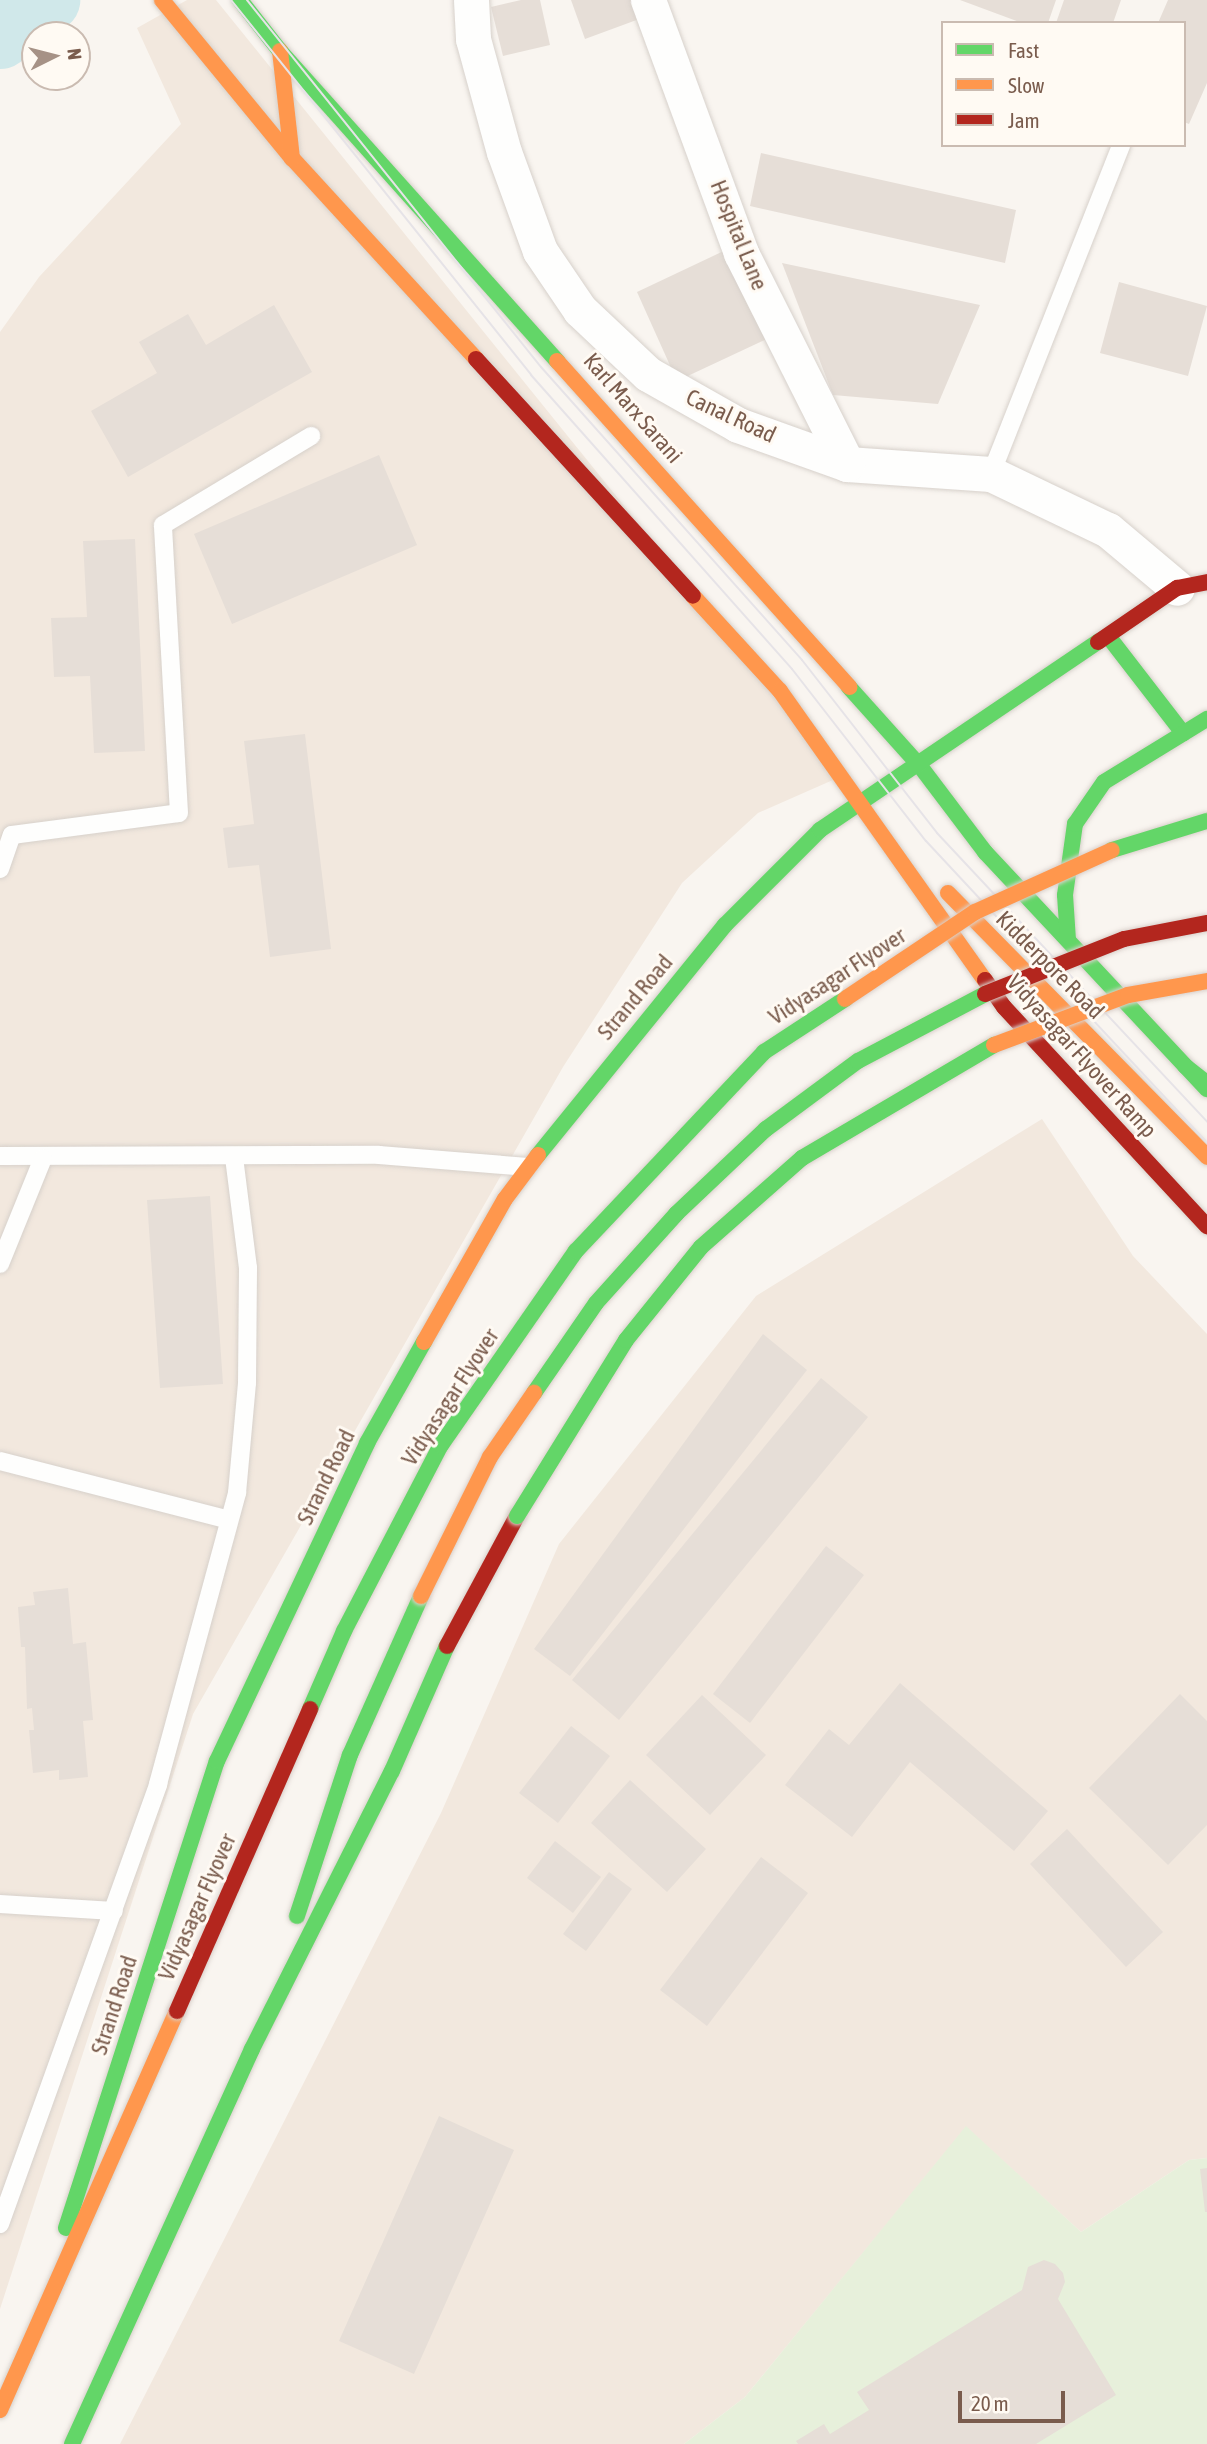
<!DOCTYPE html>
<style>
body{margin:0}
#map{position:relative;width:1207px;height:2444px;overflow:hidden;background:#f9f5f0;font-family:"Asap Condensed",sans-serif}
div>[style]{position:absolute}
.residential>*{inset:0;background:#f2e8de}
.green>*{inset:0;background:#e7f0db}
.river>*{height:63px;margin:-31.5px;padding:0 31.5px;transform-origin:31.5px;border-radius:31.5px;background:#d0e8ea}
.building>*{inset:0;background:#e6ded7}
.roads{filter:drop-shadow(0 0 2px #d7d1cb) drop-shadow(0 0 2px #d7d1cb)}
.lane>*{height:18px;margin:-9px;padding:0 9px;transform-origin:9px;border-radius:9px;background:#fefefd}
.street>*{height:35px;margin:-17.5px;padding:0 17.5px;transform-origin:17.5px;border-radius:17.5px;background:#fefefd}
.fast>*{height:16px;margin:-8px;padding:0 8px;transform-origin:8px;border-radius:8px;background:#63d668}
.slow>*{height:16px;margin:-8px;padding:0 8px;transform-origin:8px;border-radius:8px;background:#ff974d}
.jam>*{height:16px;margin:-8px;padding:0 8px;transform-origin:8px;border-radius:8px;background:#b3261e}
.tram>*{height:2px;margin:-1px;padding:0 1px;transform-origin:1px;border-radius:1px;background:#e6e3e7}
.bridges{filter:drop-shadow(0 0 2px #dad1cc) drop-shadow(0 0 2px #dad1cc)}
.fast-bridge>*{height:16px;margin:-8px;padding:0 8px;transform-origin:8px;border-radius:8px;background:#63d668}
.slow-bridge>*{height:16px;margin:-8px;padding:0 8px;transform-origin:8px;border-radius:8px;background:#ff974d}
.jam-bridge>*{height:16px;margin:-8px;padding:0 8px;transform-origin:8px;border-radius:8px;background:#b3261e}
span{translate:-50% -50%;white-space:nowrap;text-align:center;line-height:1.15;-webkit-text-stroke:6px #fffaf3;paint-order:stroke}
.street-label{font-size:23px;color:#7a5c4d}
.legend{position:absolute;left:941px;top:21px;width:245px;height:126px;box-sizing:border-box;background:#fffaf3;border:2px solid #cabbb1;margin:0;padding:9px 12px;list-style:none;font-size:21px;color:#7a5c4d}
.legend li{display:flex;align-items:center;gap:14px;height:35px}
.legend b{width:35px;border:2px solid #cabbb1}
.north{position:absolute;left:21px;top:21px;width:70px;height:70px;box-sizing:border-box;background:#fffaf3;border:2px solid #cabbb1;border-radius:50%;rotate:84deg;font-size:19px;font-weight:700;line-height:28px;text-align:center;color:#7a5c4d}
.north::after{content:'';display:block;margin:auto;width:24px;height:32px;background:#a69286;clip-path:polygon(50% 0,100% 100%,50% 72%,0 100%)}
.scale{position:absolute;left:958px;top:2391px;width:107px;height:32px;box-sizing:border-box;border:4px solid #7a5c4d;border-top:0;padding-left:9px;font-size:21px;line-height:24px;white-space:nowrap;color:#7a5c4d;-webkit-text-stroke:5px #fffaf3;paint-order:stroke}
</style>
<div id="map">
<div class="residential">
<i style="clip-path:polygon(187px 0,216px 0,842px 776px,758px 813px,682px 883px,563px 1067px,193px 1714px,0 2309px,0 332px,39px 277px,181px 124px,137px 28px)"></i>
<i style="clip-path:polygon(1042px 1119px,1133px 1256px,1207px 1334px,1207px 2158px,1189px 2160px,1081px 2232px,966px 2127px,745px 2397px,684px 2444px,120px 2444px,441px 1813px,559px 1544px,756px 1296px)"></i>
</div>
<div class="green">
<i style="clip-path:polygon(966px 2126px,1081px 2232px,1189px 2160px,1207px 2158px,1207px 2444px,684px 2444px,745px 2397px)"></i>
</div>
<div class="river">
<i style="left:0;top:37px;width:61px;rotate:-37.6deg"></i>
</div>
<div class="building">
<i style="clip-path:polygon(521px 0,540px 0,550px 45px,503px 56px,491px 7px)"></i>
<i style="clip-path:polygon(571px 0,636px 0,642px 18px,585px 39px)"></i>
<i style="clip-path:polygon(960px 0,1056px 0,1048px 23px,1022px 23px)"></i>
<i style="clip-path:polygon(1064px 0,1121px 0,1113px 23px,1056px 23px)"></i>
<i style="clip-path:polygon(1168px 0,1207px 0,1207px 83px,1189px 124px,1184px 122px,1184px 23px,1158px 23px)"></i>
<i style="clip-path:polygon(761px 153px,1016px 210px,1005px 263px,750px 206px)"></i>
<i style="clip-path:polygon(730px 248px,771px 337px,677px 381px,637px 292px)"></i>
<i style="clip-path:polygon(782px 263px,980px 305px,938px 404px,833px 395px)"></i>
<i style="clip-path:polygon(1119px 282px,1207px 306px,1188px 376px,1100px 353px)"></i>
<i style="clip-path:polygon(274px 305px,312px 372px,128px 477px,91px 411px,157px 373px,139px 342px,188px 314px,206px 345px)"></i>
<i style="clip-path:polygon(379px 455px,417px 545px,232px 624px,194px 534px)"></i>
<i style="clip-path:polygon(135px 539px,145px 751px,94px 753px,90px 676px,54px 677px,51px 618px,87px 617px,83px 541px)"></i>
<i style="clip-path:polygon(305px 734px,331px 949px,270px 957px,259px 865px,228px 868px,223px 828px,254px 824px,244px 741px)"></i>
<i style="clip-path:polygon(210px 1196px,223px 1384px,160px 1388px,147px 1200px)"></i>
<i style="clip-path:polygon(763px 1334px,807px 1370px,570px 1676px,534px 1649px)"></i>
<i style="clip-path:polygon(821px 1378px,868px 1417px,619px 1720px,572px 1680px)"></i>
<i style="clip-path:polygon(826px 1546px,864px 1575px,750px 1723px,713px 1694px)"></i>
<i style="clip-path:polygon(68px 1588px,73px 1644px,86px 1642px,93px 1720px,83px 1721px,88px 1777px,59px 1780px,59px 1770px,33px 1773px,29px 1730px,34px 1730px,32px 1708px,27px 1709px,25px 1647px,21px 1647px,18px 1607px,35px 1605px,33px 1592px)"></i>
<i style="clip-path:polygon(900px 1683px,1048px 1811px,1014px 1851px,910px 1762px,852px 1837px,785px 1785px,829px 1729px,849px 1745px)"></i>
<i style="clip-path:polygon(1180px 1694px,1207px 1721px,1207px 1825px,1168px 1865px,1089px 1788px)"></i>
<i style="clip-path:polygon(702px 1695px,766px 1755px,710px 1815px,646px 1755px)"></i>
<i style="clip-path:polygon(571px 1726px,610px 1756px,558px 1823px,519px 1793px)"></i>
<i style="clip-path:polygon(630px 1780px,706px 1849px,667px 1892px,591px 1823px)"></i>
<i style="clip-path:polygon(1067px 1829px,1163px 1932px,1126px 1967px,1030px 1864px)"></i>
<i style="clip-path:polygon(555px 1841px,601px 1877px,573px 1913px,527px 1878px)"></i>
<i style="clip-path:polygon(761px 1857px,808px 1893px,707px 2026px,660px 1990px)"></i>
<i style="clip-path:polygon(609px 1872px,632px 1889px,586px 1951px,563px 1934px)"></i>
<i style="clip-path:polygon(439px 2116px,514px 2150px,414px 2374px,339px 2341px)"></i>
<i style="clip-path:polygon(1207px 2168px,1207px 2212px,1205px 2212px,1200px 2169px)"></i>
<i style="clip-path:polygon(1044px 2260px,1055px 2264px,1063px 2273px,1065px 2282px,1058px 2299px,1116px 2395px,1036px 2444px,798px 2444px,796px 2441px,824px 2424px,830px 2434px,869px 2410px,857px 2392px,1022px 2290px,1028px 2267px)"></i>
</div>
<div class="roads">
<div class="lane">
<i style="left:991px;top:474px;width:354px;rotate:-68.4deg"></i>
<i style="left:0;top:869px;width:36px;rotate:-71deg"></i>
<i style="left:12px;top:835px;width:168px;rotate:-7.5deg"></i>
<i style="left:179px;top:813px;width:288px;rotate:-93.2deg"></i>
<i style="left:163px;top:525px;width:173px;rotate:-31deg"></i>
<i style="left:0;top:1156px;width:379px;rotate:-0.2deg"></i>
<i style="left:379px;top:1155px;width:149px;rotate:4.6deg"></i>
<i style="left:0;top:1264px;width:114px;rotate:-67.9deg"></i>
<i style="left:0;top:1461px;width:236px;rotate:14.4deg"></i>
<i style="left:0;top:1904px;width:114px;rotate:3.5deg"></i>
<i style="left:0;top:2224px;width:468px;rotate:-70.2deg"></i>
<i style="left:158px;top:1784px;width:302px;rotate:-74.8deg"></i>
<i style="left:237px;top:1493px;width:110px;rotate:-84.8deg"></i>
<i style="left:247px;top:1383px;width:115px;rotate:-89.5deg"></i>
<i style="left:248px;top:1268px;width:112px;rotate:-97.2deg"></i>
</div>
<div class="street">
<i style="left:471px;top:0;width:39px;rotate:87deg"></i>
<i style="left:473px;top:39px;width:117px;rotate:74.7deg"></i>
<i style="left:504px;top:152px;width:105px;rotate:70deg"></i>
<i style="left:540px;top:251px;width:71px;rotate:55.9deg"></i>
<i style="left:580px;top:310px;width:93px;rotate:43.3deg"></i>
<i style="left:648px;top:374px;width:103px;rotate:29.5deg"></i>
<i style="left:738px;top:425px;width:116px;rotate:19.7deg"></i>
<i style="left:847px;top:464px;width:144px;rotate:4deg"></i>
<i style="left:991px;top:474px;width:130px;rotate:25.6deg"></i>
<i style="left:1108px;top:530px;width:90px;rotate:40deg"></i>
<i style="left:648px;top:0;width:270px;rotate:69.8deg"></i>
<i style="left:741px;top:253px;width:236px;rotate:63.3deg"></i>
</div>
<div class="fast">
<i style="left:240px;top:0;width:65px;rotate:51.9deg"></i>
<i style="left:280px;top:51px;width:416px;rotate:48.2deg"></i>
<i style="left:1108px;top:636px;width:123px;rotate:52.3deg"></i>
<i style="left:849px;top:687px;width:106px;rotate:48.1deg"></i>
<i style="left:920px;top:766px;width:108px;rotate:52.9deg"></i>
<i style="left:985px;top:852px;width:325px;rotate:46.9deg"></i>
<i style="left:1068px;top:940px;width:45px;rotate:-93.8deg"></i>
<i style="left:1065px;top:895px;width:72px;rotate:-82deg"></i>
<i style="left:1075px;top:824px;width:51px;rotate:-55.4deg"></i>
<i style="left:1104px;top:782px;width:121px;rotate:-31.5deg"></i>
<i style="left:1185px;top:1066px;width:28px;rotate:38deg"></i>
<i style="left:538px;top:1155px;width:296px;rotate:-50.9deg"></i>
<i style="left:725px;top:925px;width:134px;rotate:-45deg"></i>
<i style="left:820px;top:830px;width:336px;rotate:-34.1deg"></i>
<i style="left:297px;top:1916px;width:169px;rotate:-71.8deg"></i>
<i style="left:350px;top:1755px;width:174px;rotate:-65.9deg"></i>
<i style="left:66px;top:2228px;width:491px;rotate:-72.1deg"></i>
<i style="left:217px;top:1761px;width:352px;rotate:-64.7deg"></i>
<i style="left:367px;top:1443px;width:116px;rotate:-60.6deg"></i>
<i style="left:72px;top:2444px;width:434px;rotate:-65.5deg"></i>
<i style="left:252px;top:2049px;width:311px;rotate:-63.3deg"></i>
<i style="left:392px;top:1771px;width:137px;rotate:-66.3deg"></i>
</div>
<div class="slow">
<i style="left:162px;top:0;width:205px;rotate:50.6deg"></i>
<i style="left:292px;top:158px;width:273px;rotate:47.5deg"></i>
<i style="left:280px;top:51px;width:108px;rotate:83.6deg"></i>
<i style="left:557px;top:361px;width:438px;rotate:48.1deg"></i>
<i style="left:693px;top:596px;width:129px;rotate:47.5deg"></i>
<i style="left:780px;top:691px;width:354px;rotate:54.7deg"></i>
<i style="left:948px;top:893px;width:370px;rotate:45.5deg"></i>
<i style="left:424px;top:1342px;width:164px;rotate:-60.5deg"></i>
<i style="left:505px;top:1199px;width:55px;rotate:-53.1deg"></i>
<i style="left:0;top:2410px;width:436px;rotate:-66.1deg"></i>
</div>
<div class="jam">
<i style="left:476px;top:359px;width:321px;rotate:47.5deg"></i>
<i style="left:1098px;top:642px;width:96px;rotate:-34.4deg"></i>
<i style="left:1177px;top:588px;width:31px;rotate:-11deg"></i>
<i style="left:985px;top:980px;width:33px;rotate:55deg"></i>
<i style="left:1004px;top:1007px;width:299px;rotate:47.2deg"></i>
<i style="left:447px;top:1646px;width:148px;rotate:-61.7deg"></i>
</div>
</div>
<div class="tram">
<i style="left:231px;top:0;width:480px;rotate:51.3deg"></i>
<i style="left:531px;top:375px;width:393px;rotate:48.4deg"></i>
<i style="left:792px;top:669px;width:218px;rotate:52.1deg"></i>
<i style="left:926px;top:841px;width:412px;rotate:47deg"></i>
<i style="left:247px;top:0;width:470px;rotate:51.3deg"></i>
<i style="left:541px;top:367px;width:392px;rotate:48.3deg"></i>
<i style="left:802px;top:660px;width:219px;rotate:52deg"></i>
<i style="left:937px;top:833px;width:396px;rotate:46.9deg"></i>
</div>
<div class="bridges">
<div class="fast-bridge">
<i style="left:1112px;top:850px;width:99px;rotate:-17deg"></i>
<i style="left:534px;top:1393px;width:109px;rotate:-55.4deg"></i>
<i style="left:596px;top:1303px;width:120px;rotate:-48deg"></i>
<i style="left:676px;top:1214px;width:124px;rotate:-43.4deg"></i>
<i style="left:766px;top:1129px;width:114px;rotate:-36.5deg"></i>
<i style="left:858px;top:1061px;width:144px;rotate:-27.8deg"></i>
<i style="left:517px;top:1516px;width:207px;rotate:-58.2deg"></i>
<i style="left:626px;top:1340px;width:119px;rotate:-51.1deg"></i>
<i style="left:701px;top:1247px;width:135px;rotate:-41.4deg"></i>
<i style="left:802px;top:1158px;width:223px;rotate:-30.5deg"></i>
<i style="left:310px;top:1709px;width:85px;rotate:-66.4deg"></i>
<i style="left:344px;top:1631px;width:210px;rotate:-62.5deg"></i>
<i style="left:441px;top:1445px;width:236px;rotate:-55.2deg"></i>
<i style="left:576px;top:1251px;width:274px;rotate:-46.6deg"></i>
<i style="left:764px;top:1052px;width:97px;rotate:-33.2deg"></i>
</div>
<div class="slow-bridge">
<i style="left:845px;top:999px;width:156px;rotate:-33.8deg"></i>
<i style="left:975px;top:912px;width:150px;rotate:-24.3deg"></i>
<i style="left:994px;top:1045px;width:143px;rotate:-20.5deg"></i>
<i style="left:1128px;top:995px;width:80px;rotate:-10deg"></i>
<i style="left:421px;top:1596px;width:155px;rotate:-63.6deg"></i>
<i style="left:490px;top:1457px;width:78px;rotate:-55.5deg"></i>
</div>
<div class="jam-bridge">
<i style="left:985px;top:994px;width:149px;rotate:-21.6deg"></i>
<i style="left:1124px;top:939px;width:85px;rotate:-10.9deg"></i>
<i style="left:177px;top:2011px;width:330px;rotate:-66.2deg"></i>
</div>
</div>
<div class="street-label">
<span style="left:739px;top:235px;rotate:68deg">Hospital Lane</span>
<span style="left:633px;top:408px;rotate:49deg">Karl Marx Sarani</span>
<span style="left:731px;top:416px;rotate:25deg">Canal Road</span>
<span style="left:1050px;top:965px;rotate:45deg">Kidderpore Road</span>
<span style="left:837px;top:976px;rotate:-33deg">Vidyasagar Flyover</span>
<span style="left:635px;top:997px;rotate:-50deg">Strand Road</span>
<span style="left:1082px;top:1056px;rotate:48deg">Vidyasagar Flyover Ramp</span>
<span style="left:450px;top:1397px;rotate:-57deg">Vidyasagar Flyover</span>
<span style="left:326px;top:1477px;rotate:-64deg">Strand Road</span>
<span style="left:197px;top:1907px;rotate:-66deg">Vidyasagar Flyover</span>
<span style="left:114px;top:2005px;rotate:-72deg">Strand Road</span>
</div>
<ul class="legend">
<li><b style="height:9px;background:#63d668"></b>Fast</li>
<li><b style="height:9px;background:#ff974d"></b>Slow</li>
<li><b style="height:9px;background:#b3261e"></b>Jam</li>
</ul>
<div class="north">N</div>
<div class="scale">20 m</div>
</div>
